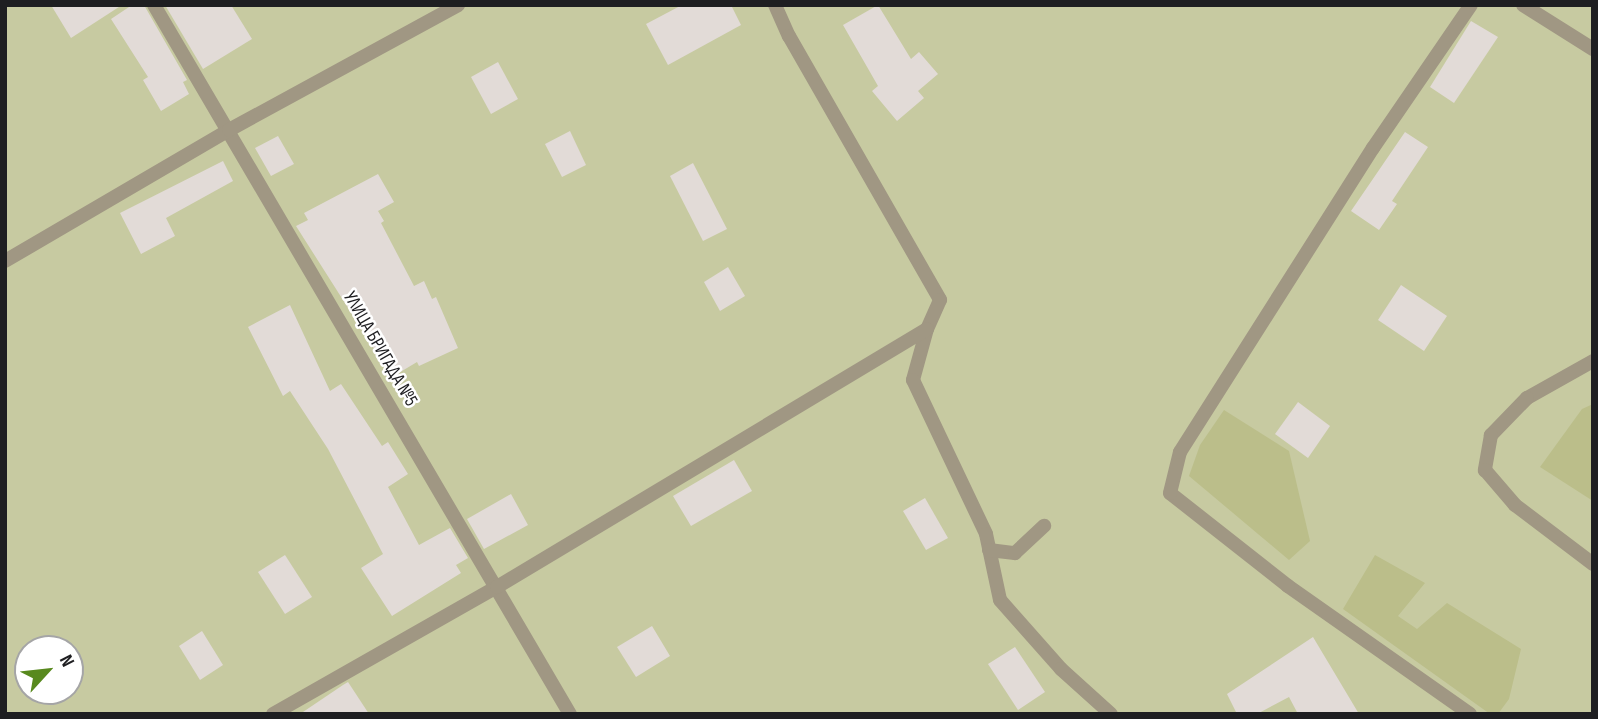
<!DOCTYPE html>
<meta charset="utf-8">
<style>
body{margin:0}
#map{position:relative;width:1598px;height:719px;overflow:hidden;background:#f2f3fa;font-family:"Sofia Sans Condensed",sans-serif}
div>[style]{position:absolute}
.green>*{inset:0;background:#c7caa1}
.forest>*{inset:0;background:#bbbe8a}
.building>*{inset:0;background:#e2dbd7}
.service>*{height:14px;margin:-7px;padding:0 7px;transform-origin:7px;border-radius:7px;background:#a09783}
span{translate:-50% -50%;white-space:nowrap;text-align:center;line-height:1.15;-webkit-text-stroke:5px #fff;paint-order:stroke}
.street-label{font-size:19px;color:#1e1e21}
.frame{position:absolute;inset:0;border:7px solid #1e1e21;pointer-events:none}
.north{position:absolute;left:14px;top:635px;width:70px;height:70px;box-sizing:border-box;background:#fff;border:2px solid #a5a5a6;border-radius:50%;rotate:63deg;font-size:19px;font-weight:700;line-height:28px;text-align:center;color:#1e1e21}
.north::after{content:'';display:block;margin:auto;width:24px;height:32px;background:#58891e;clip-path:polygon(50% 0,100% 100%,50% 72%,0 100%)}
</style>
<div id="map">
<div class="green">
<i style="clip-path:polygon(evenodd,5px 5px,1593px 5px,1593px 714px,5px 714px,5px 5px,28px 649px,70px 649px,70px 691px,28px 691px,28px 649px)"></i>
</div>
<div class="forest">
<i style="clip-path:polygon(1593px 404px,1593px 501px,1540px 467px,1582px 409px)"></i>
<i style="clip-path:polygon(1224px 410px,1289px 451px,1310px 541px,1289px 560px,1189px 476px,1200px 445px)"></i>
<i style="clip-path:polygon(1375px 555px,1425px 583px,1398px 616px,1417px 629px,1447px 603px,1521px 649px,1509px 699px,1498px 714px,1490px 714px,1343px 609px)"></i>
</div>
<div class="building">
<i style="clip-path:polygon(51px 5px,122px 5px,71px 38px)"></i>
<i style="clip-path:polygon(132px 5px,144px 5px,187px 80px,183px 82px,189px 94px,161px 111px,143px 80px,148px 77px,111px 19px)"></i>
<i style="clip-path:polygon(165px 5px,231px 5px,252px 39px,203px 69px)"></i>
<i style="clip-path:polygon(682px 5px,731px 5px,741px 25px,668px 65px,646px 24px)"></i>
<i style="clip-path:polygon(878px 5px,911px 59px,919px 52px,938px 74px,918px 91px,924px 98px,897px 121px,872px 91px,878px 86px,843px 25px)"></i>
<i style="clip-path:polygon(1471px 21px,1498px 37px,1454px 103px,1430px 87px)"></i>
<i style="clip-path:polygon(498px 62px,518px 99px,491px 114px,471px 77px)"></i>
<i style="clip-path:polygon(570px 131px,586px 165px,562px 177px,545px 144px)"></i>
<i style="clip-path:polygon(1405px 132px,1428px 147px,1392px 201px,1397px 204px,1379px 230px,1351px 211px)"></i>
<i style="clip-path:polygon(278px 136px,294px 164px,271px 176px,255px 148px)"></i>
<i style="clip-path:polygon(223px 161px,233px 181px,166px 218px,175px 236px,141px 254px,120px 213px)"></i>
<i style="clip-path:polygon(693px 163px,727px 229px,703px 241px,670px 176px)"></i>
<i style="clip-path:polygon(378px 174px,394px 202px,378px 211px,384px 221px,381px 223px,414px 286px,424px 281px,432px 299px,436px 297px,458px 348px,419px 366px,417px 362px,392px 377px,296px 226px,308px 220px,304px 213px)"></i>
<i style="clip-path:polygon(728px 267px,745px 296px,720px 311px,704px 282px)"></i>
<i style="clip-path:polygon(1401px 285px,1447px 316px,1424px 351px,1378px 320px)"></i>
<i style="clip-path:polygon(290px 305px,330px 391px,341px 384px,382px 446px,388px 442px,408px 474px,388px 487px,419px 545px,450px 528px,468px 558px,456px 565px,461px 573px,392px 616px,361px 568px,383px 554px,328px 449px,290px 391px,283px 396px,248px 327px)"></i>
<i style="clip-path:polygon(1298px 402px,1330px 426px,1308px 458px,1275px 434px)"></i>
<i style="clip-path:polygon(734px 460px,752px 491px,691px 526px,673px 496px)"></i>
<i style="clip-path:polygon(511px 494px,528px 525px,484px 549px,467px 519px)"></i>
<i style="clip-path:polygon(925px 498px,948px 538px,926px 550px,903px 511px)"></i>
<i style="clip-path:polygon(285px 555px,312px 597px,285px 614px,258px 572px)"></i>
<i style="clip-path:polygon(652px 626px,670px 656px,636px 677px,617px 647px)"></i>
<i style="clip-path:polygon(202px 631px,223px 665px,200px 680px,179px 646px)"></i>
<i style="clip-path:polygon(1313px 637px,1359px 714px,1298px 714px,1289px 697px,1257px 714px,1237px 714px,1227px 694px)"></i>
<i style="clip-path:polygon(1015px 647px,1045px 692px,1018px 710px,988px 664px)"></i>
<i style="clip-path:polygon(348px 682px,369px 714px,300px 714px,343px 685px)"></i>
</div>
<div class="service">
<i style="left:154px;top:5px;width:822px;rotate:59.6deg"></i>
<i style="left:775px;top:5px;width:34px;rotate:66deg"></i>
<i style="left:789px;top:36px;width:304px;rotate:60.2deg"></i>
<i style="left:940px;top:300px;width:32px;rotate:114deg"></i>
<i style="left:927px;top:329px;width:53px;rotate:105.4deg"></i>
<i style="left:913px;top:380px;width:170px;rotate:64.6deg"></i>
<i style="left:986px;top:534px;width:67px;rotate:78deg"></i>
<i style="left:1000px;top:600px;width:92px;rotate:48.5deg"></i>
<i style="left:1061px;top:669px;width:67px;rotate:42deg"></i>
<i style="left:1523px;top:5px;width:83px;rotate:32.2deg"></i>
<i style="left:5px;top:261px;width:259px;rotate:-30.3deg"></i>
<i style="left:229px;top:130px;width:261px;rotate:-28.6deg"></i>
<i style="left:1593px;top:361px;width:76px;rotate:150.7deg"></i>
<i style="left:1527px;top:398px;width:52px;rotate:134.2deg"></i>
<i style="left:1491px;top:435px;width:36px;rotate:100deg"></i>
<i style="left:1485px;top:470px;width:46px;rotate:49.4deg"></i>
<i style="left:1515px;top:505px;width:98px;rotate:37.1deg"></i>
<i style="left:989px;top:550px;width:26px;rotate:7deg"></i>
<i style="left:1015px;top:553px;width:40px;rotate:-43deg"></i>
<i style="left:273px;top:714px;width:257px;rotate:-29.6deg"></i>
<i style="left:497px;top:587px;width:501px;rotate:-30.96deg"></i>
<i style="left:1470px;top:714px;width:223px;rotate:-144.9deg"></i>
<i style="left:1288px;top:586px;width:150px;rotate:-141.8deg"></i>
<i style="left:1170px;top:493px;width:42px;rotate:-76.3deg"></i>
<i style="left:1180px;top:452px;width:360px;rotate:-57.6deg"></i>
<i style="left:1373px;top:148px;width:173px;rotate:-55.6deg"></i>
</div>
<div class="street-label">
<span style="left:380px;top:349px;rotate:60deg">УЛИЦА БРИГАДА №5</span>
</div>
<div class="frame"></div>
<div class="north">N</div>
</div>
